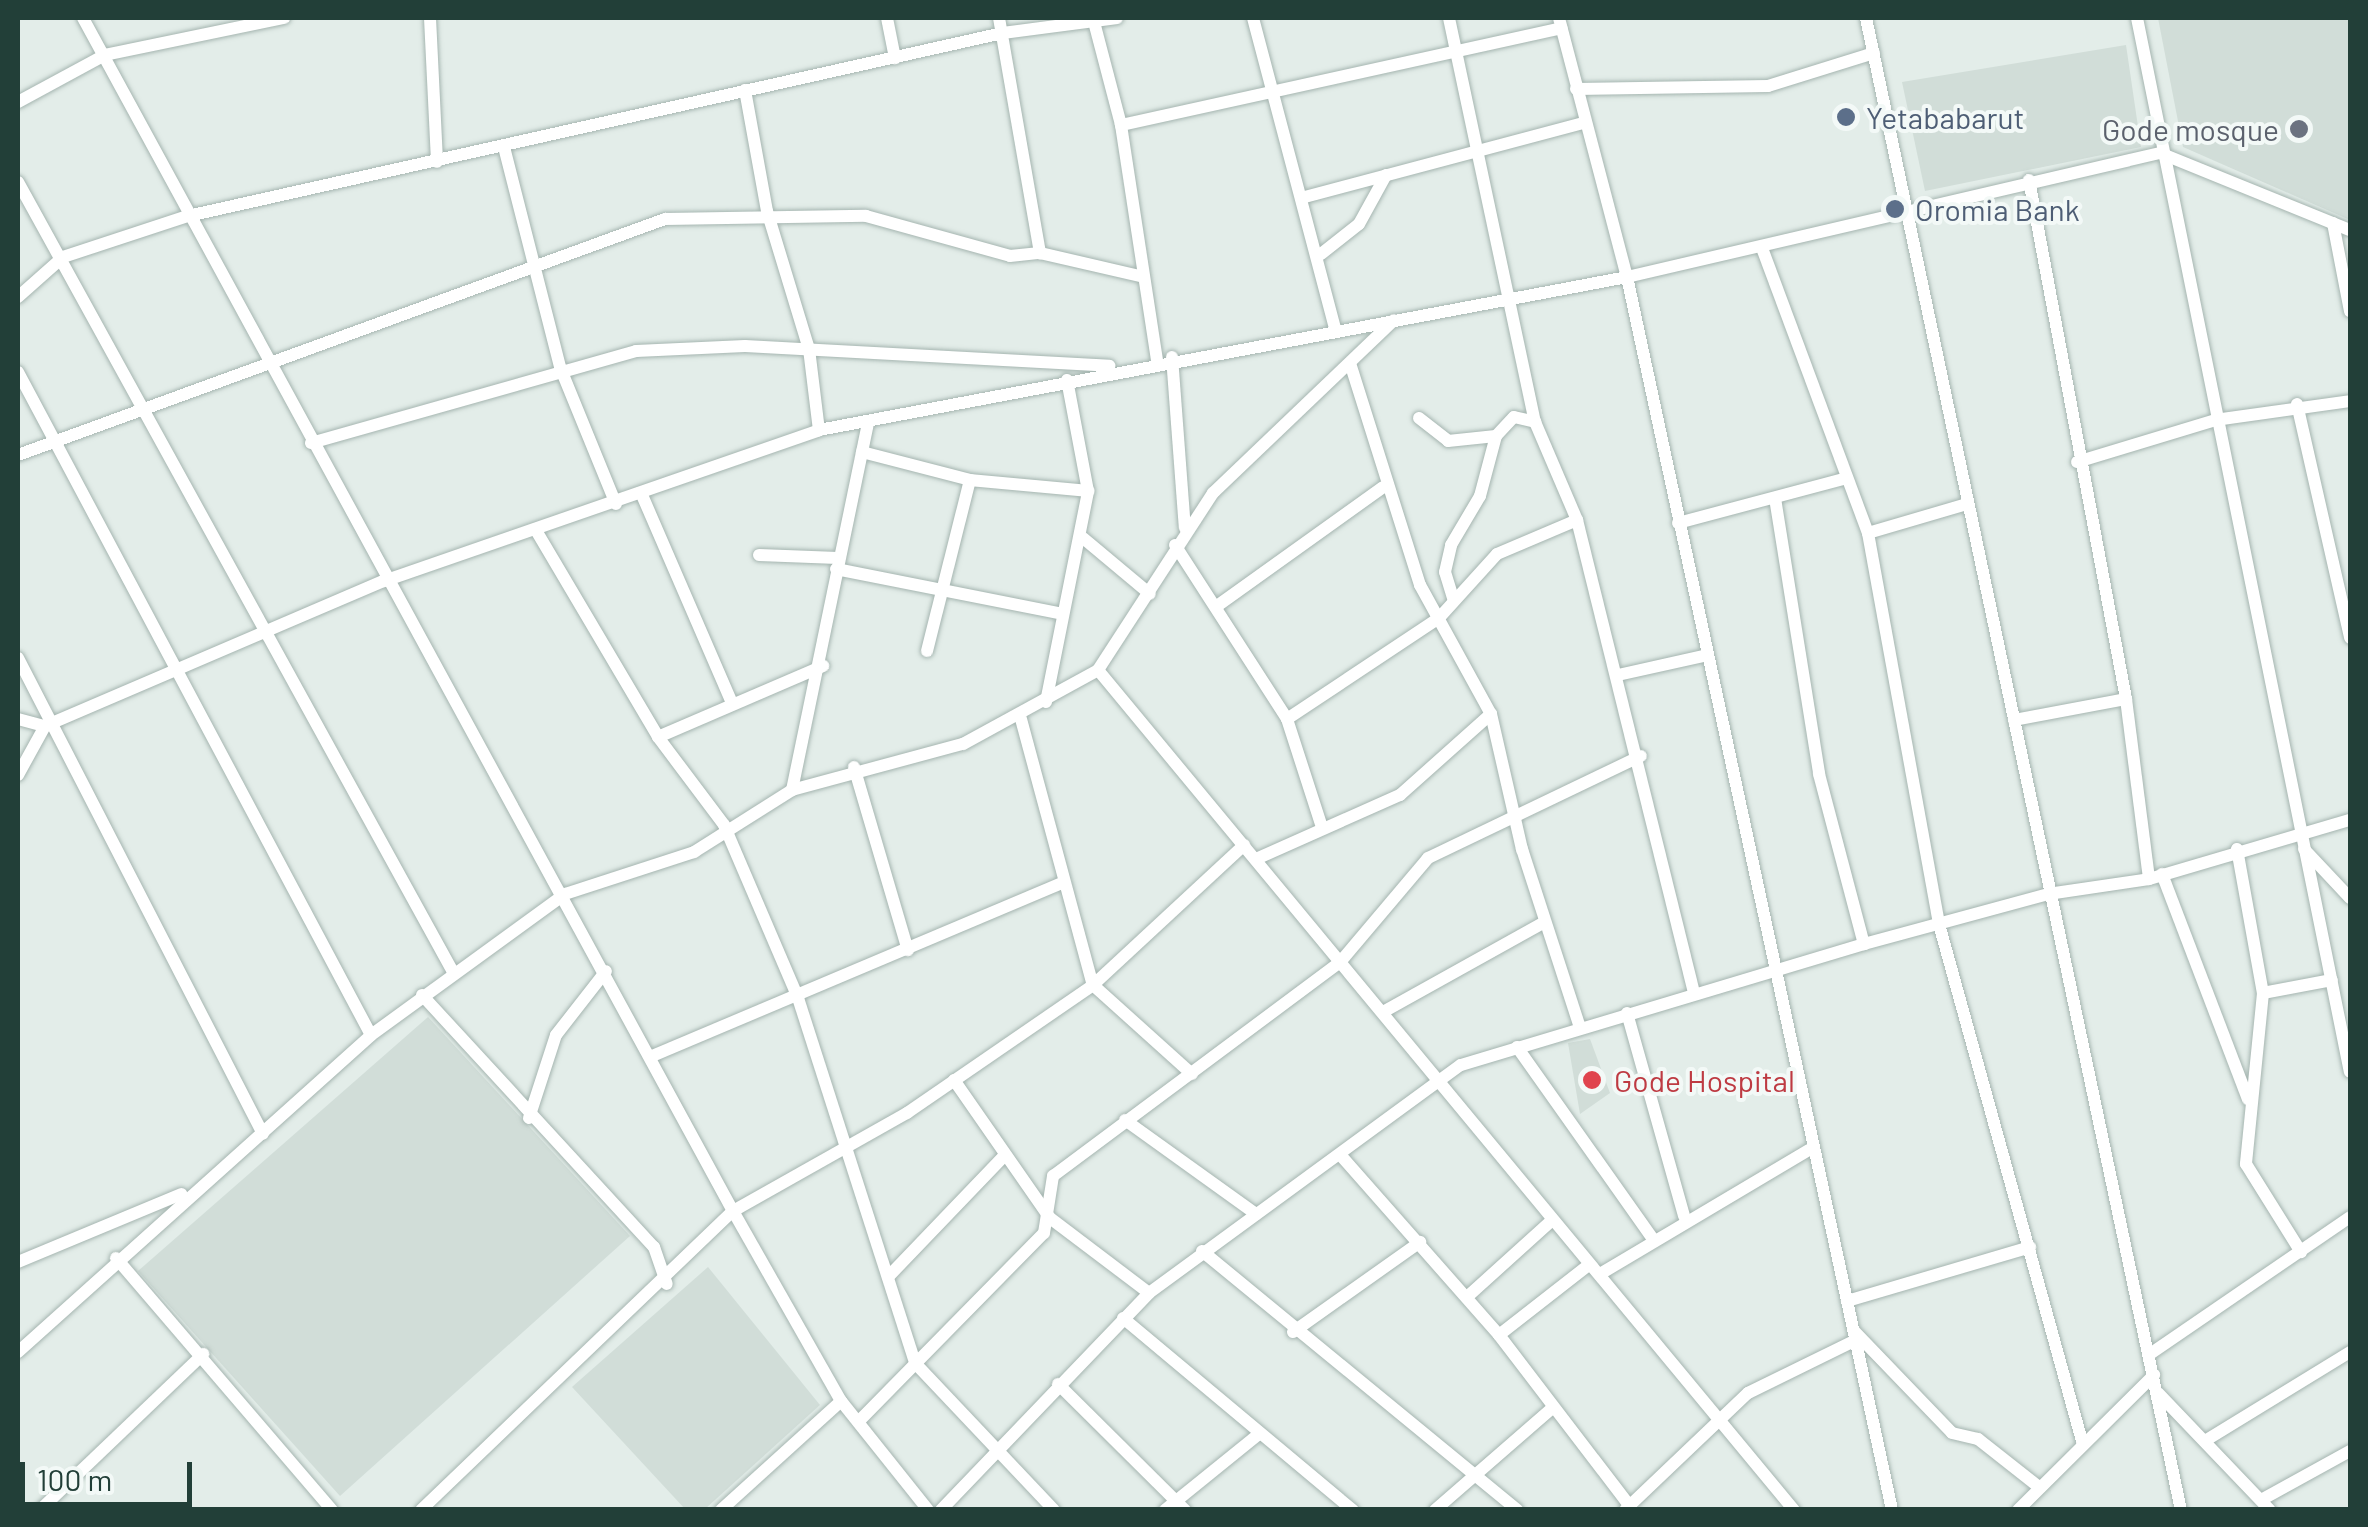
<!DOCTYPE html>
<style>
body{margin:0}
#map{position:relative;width:2368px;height:1527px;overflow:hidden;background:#e3ede9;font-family:Barlow,sans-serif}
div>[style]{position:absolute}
.built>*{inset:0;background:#d1ddd8}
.roads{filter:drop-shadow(0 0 2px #a5b5b0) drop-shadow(0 0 2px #a5b5b0)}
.minor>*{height:12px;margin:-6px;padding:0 6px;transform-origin:6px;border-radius:6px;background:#fff}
.dots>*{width:28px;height:28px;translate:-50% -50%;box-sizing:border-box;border:5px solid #f3f9f7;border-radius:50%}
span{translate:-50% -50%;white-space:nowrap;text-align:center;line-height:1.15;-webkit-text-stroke:8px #f3f9f7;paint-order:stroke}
.service-label{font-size:30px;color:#4e5e75}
.left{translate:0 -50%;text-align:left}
.worship-label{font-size:30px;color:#5b616d}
.right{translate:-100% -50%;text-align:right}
.health-label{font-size:30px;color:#be3a42}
.frame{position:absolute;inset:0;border:20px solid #223f38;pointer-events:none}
.scale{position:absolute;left:20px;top:1462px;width:172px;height:45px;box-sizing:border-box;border:5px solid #223f38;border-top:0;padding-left:12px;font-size:30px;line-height:35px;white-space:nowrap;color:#223f38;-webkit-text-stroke:8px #f3f9f7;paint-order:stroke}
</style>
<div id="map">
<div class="built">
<i style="clip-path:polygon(2158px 18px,2350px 18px,2350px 220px,2183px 147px)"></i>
<i style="clip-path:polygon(2126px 45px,2141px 147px,1925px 191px,1902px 82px)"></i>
<i style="clip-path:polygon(428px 1017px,630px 1236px,340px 1496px,138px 1271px)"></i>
<i style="clip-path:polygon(1590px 1039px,1610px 1093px,1580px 1114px,1568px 1043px)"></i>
<i style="clip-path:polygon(708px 1267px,820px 1405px,705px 1509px,685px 1509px,572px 1387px)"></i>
</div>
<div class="roads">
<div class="minor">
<i style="left:83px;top:18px;width:1359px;rotate:61.42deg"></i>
<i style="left:733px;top:1211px;width:219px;rotate:60.4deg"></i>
<i style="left:841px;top:1401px;width:139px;rotate:51.4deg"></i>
<i style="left:430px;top:18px;width:144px;rotate:87.2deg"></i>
<i style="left:887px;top:18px;width:41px;rotate:78.7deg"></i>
<i style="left:999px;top:18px;width:239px;rotate:80.1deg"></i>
<i style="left:1040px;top:253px;width:103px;rotate:13deg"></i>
<i style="left:1093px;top:18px;width:111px;rotate:75.3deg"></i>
<i style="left:1121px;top:125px;width:238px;rotate:81.3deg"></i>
<i style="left:1253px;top:18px;width:322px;rotate:75.2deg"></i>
<i style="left:1449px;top:18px;width:413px;rotate:78deg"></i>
<i style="left:1535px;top:422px;width:107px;rotate:66.8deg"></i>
<i style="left:1577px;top:520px;width:487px;rotate:76.1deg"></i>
<i style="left:1559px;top:18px;width:268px;rotate:75.3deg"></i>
<i style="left:1627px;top:277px;width:1261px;rotate:77.87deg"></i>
<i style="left:1866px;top:18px;width:1525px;rotate:78.08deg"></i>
<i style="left:2137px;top:18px;width:1075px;rotate:78.58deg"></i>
<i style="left:1576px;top:89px;width:192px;rotate:-0.9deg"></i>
<i style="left:1768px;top:86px;width:111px;rotate:-17.3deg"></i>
<i style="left:745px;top:90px;width:123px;rotate:79.7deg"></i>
<i style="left:767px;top:211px;width:144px;rotate:73.1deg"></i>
<i style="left:809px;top:349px;width:82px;rotate:83deg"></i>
<i style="left:18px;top:102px;width:99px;rotate:-28.4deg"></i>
<i style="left:105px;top:55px;width:183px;rotate:-11.7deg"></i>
<i style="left:1121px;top:125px;width:451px;rotate:-12.4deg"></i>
<i style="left:504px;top:147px;width:227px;rotate:75.7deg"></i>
<i style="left:560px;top:367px;width:148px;rotate:67.8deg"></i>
<i style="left:2029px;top:180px;width:528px;rotate:79.41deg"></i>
<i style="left:2126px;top:699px;width:181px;rotate:82.7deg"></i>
<i style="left:18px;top:182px;width:902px;rotate:61.16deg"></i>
<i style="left:1301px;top:198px;width:291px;rotate:-14.9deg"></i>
<i style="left:2333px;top:223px;width:90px;rotate:79.1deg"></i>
<i style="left:1762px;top:248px;width:304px;rotate:69.6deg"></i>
<i style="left:1868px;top:533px;width:397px;rotate:79.7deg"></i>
<i style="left:1939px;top:924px;width:536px;rotate:74.54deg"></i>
<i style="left:1321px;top:254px;width:48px;rotate:-38.3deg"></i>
<i style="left:1359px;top:224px;width:56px;rotate:-61.1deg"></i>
<i style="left:18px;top:297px;width:60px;rotate:-41.6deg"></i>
<i style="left:63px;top:257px;width:132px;rotate:-18.2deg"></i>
<i style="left:188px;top:216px;width:835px;rotate:-12.66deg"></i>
<i style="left:1003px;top:33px;width:115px;rotate:-7.5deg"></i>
<i style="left:1172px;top:357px;width:171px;rotate:85.7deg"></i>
<i style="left:1350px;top:363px;width:233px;rotate:72.5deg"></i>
<i style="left:1420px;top:585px;width:147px;rotate:61.2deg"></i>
<i style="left:1491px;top:714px;width:139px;rotate:77.1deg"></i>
<i style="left:1522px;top:849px;width:187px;rotate:72deg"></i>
<i style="left:18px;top:372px;width:751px;rotate:61.97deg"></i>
<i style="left:2297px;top:404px;width:240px;rotate:77.2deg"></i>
<i style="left:1419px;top:418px;width:37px;rotate:38deg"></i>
<i style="left:1448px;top:441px;width:48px;rotate:-5.9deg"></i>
<i style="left:1496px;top:436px;width:26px;rotate:-47deg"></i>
<i style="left:1514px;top:417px;width:22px;rotate:13deg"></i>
<i style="left:311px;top:443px;width:338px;rotate:-15.8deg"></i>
<i style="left:636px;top:351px;width:109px;rotate:-2.6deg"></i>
<i style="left:745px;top:346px;width:365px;rotate:3.1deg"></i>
<i style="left:862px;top:452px;width:112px;rotate:14.5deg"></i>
<i style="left:18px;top:455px;width:689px;rotate:-20.04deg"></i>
<i style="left:665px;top:219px;width:201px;rotate:-0.9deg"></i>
<i style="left:866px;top:216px;width:149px;rotate:15.5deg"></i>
<i style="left:1010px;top:256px;width:30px;rotate:-6deg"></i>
<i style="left:2077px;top:462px;width:144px;rotate:-16.9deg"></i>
<i style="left:2215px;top:420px;width:136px;rotate:-8deg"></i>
<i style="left:642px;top:495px;width:224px;rotate:66.6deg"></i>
<i style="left:1775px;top:498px;width:279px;rotate:80.9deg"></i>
<i style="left:1819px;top:774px;width:176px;rotate:75.2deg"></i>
<i style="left:1678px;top:523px;width:175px;rotate:-14.9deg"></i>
<i style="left:537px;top:532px;width:238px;rotate:59.4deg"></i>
<i style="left:658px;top:737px;width:110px;rotate:53.1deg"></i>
<i style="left:724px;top:825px;width:188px;rotate:66.8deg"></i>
<i style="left:798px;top:998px;width:383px;rotate:72.2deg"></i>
<i style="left:915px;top:1363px;width:202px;rotate:46.6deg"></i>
<i style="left:1868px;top:533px;width:103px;rotate:-16.3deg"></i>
<i style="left:1083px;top:538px;width:87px;rotate:39.9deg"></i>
<i style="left:1175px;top:545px;width:207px;rotate:57.2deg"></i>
<i style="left:1287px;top:719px;width:110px;rotate:72.1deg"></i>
<i style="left:759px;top:555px;width:79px;rotate:2.2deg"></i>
<i style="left:836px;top:569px;width:231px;rotate:11.2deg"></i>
<i style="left:1453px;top:598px;width:27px;rotate:-107deg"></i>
<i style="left:1445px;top:572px;width:28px;rotate:-77deg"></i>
<i style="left:1451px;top:545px;width:57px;rotate:-59.4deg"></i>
<i style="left:1480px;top:496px;width:62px;rotate:-75.1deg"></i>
<i style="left:1217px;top:606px;width:204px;rotate:-35.6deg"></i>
<i style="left:927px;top:651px;width:176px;rotate:-75.9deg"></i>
<i style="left:970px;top:480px;width:119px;rotate:5.3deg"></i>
<i style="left:18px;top:658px;width:535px;rotate:62.76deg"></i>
<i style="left:1098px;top:670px;width:1091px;rotate:50.36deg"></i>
<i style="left:1618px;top:675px;width:88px;rotate:-12.5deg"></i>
<i style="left:1046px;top:702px;width:215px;rotate:-78.7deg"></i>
<i style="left:1088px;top:491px;width:113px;rotate:-100.7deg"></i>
<i style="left:18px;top:719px;width:28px;rotate:15deg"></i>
<i style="left:45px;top:726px;width:369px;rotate:-23.2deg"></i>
<i style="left:384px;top:581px;width:460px;rotate:-19.1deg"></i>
<i style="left:819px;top:430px;width:822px;rotate:-10.72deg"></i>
<i style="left:1627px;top:277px;width:547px;rotate:-13.1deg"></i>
<i style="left:2160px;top:153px;width:205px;rotate:22.1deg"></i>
<i style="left:1021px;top:719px;width:276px;rotate:74.9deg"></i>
<i style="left:1093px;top:985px;width:133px;rotate:42deg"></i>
<i style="left:1287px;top:719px;width:182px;rotate:-33.6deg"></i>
<i style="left:1439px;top:618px;width:86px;rotate:-47.8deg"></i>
<i style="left:1497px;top:554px;width:87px;rotate:-23deg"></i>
<i style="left:2014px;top:720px;width:114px;rotate:-10.6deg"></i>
<i style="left:658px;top:737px;width:180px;rotate:-23.3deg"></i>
<i style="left:854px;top:767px;width:191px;rotate:73.6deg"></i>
<i style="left:18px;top:775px;width:56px;rotate:-61.1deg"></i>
<i style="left:792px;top:790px;width:375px;rotate:-78.3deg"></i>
<i style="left:2237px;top:849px;width:146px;rotate:79.8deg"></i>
<i style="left:2263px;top:993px;width:172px;rotate:95.7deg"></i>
<i style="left:2246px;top:1164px;width:104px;rotate:58deg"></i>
<i style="left:2304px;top:849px;width:67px;rotate:46.8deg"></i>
<i style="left:1256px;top:859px;width:158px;rotate:-24deg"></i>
<i style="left:1400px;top:795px;width:122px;rotate:-41.7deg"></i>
<i style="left:2162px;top:874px;width:241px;rotate:69.1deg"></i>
<i style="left:2263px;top:993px;width:70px;rotate:-10.7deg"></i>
<i style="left:422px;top:995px;width:343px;rotate:47.4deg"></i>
<i style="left:654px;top:1247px;width:39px;rotate:71deg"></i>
<i style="left:1383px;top:1012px;width:183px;rotate:-29.1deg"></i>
<i style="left:1627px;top:1013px;width:211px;rotate:74.3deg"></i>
<i style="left:1517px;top:1047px;width:234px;rotate:54.7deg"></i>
<i style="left:650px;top:1057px;width:445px;rotate:-22.9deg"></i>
<i style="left:954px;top:1080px;width:168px;rotate:55.2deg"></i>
<i style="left:1050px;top:1218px;width:124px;rotate:37.1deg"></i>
<i style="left:529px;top:1118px;width:87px;rotate:-72deg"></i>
<i style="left:556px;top:1035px;width:81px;rotate:-52deg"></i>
<i style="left:1125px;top:1120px;width:161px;rotate:35.7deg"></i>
<i style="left:1343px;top:1158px;width:236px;rotate:48.6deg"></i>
<i style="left:1499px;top:1335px;width:214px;rotate:52.6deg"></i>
<i style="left:1202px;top:1251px;width:408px;rotate:39.4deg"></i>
<i style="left:116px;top:1258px;width:332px;rotate:49.4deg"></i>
<i style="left:18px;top:1262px;width:177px;rotate:-22.6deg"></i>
<i style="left:1600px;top:1274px;width:243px;rotate:-30.7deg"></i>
<i style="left:888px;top:1277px;width:169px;rotate:-46.2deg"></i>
<i style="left:1467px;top:1297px;width:113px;rotate:-42.1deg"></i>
<i style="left:1847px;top:1301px;width:191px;rotate:-16.4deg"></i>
<i style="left:1123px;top:1318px;width:300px;rotate:39.9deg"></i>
<i style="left:1854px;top:1331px;width:141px;rotate:46.1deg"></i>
<i style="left:1952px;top:1433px;width:27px;rotate:13deg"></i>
<i style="left:1978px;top:1439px;width:78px;rotate:38.2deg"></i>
<i style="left:1293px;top:1332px;width:156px;rotate:-35.3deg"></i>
<i style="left:1499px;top:1335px;width:115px;rotate:-38deg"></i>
<i style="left:18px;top:1352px;width:474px;rotate:-41.9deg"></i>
<i style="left:371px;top:1035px;width:240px;rotate:-36deg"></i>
<i style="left:565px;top:894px;width:136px;rotate:-18deg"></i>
<i style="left:694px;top:852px;width:116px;rotate:-32.3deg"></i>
<i style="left:792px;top:790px;width:177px;rotate:-15.1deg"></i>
<i style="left:963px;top:744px;width:154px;rotate:-28.7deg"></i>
<i style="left:1098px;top:670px;width:211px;rotate:-57deg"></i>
<i style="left:1213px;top:493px;width:250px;rotate:-43.7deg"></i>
<i style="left:2150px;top:1354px;width:242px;rotate:-34.4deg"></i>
<i style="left:1058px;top:1384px;width:179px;rotate:44.8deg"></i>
<i style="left:2158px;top:1393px;width:162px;rotate:46.3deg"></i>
<i style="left:861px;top:1419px;width:261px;rotate:-45.5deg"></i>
<i style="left:1044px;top:1233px;width:58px;rotate:-81deg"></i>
<i style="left:1053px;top:1176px;width:359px;rotate:-36.7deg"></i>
<i style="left:1341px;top:961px;width:135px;rotate:-49.8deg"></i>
<i style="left:1428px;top:858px;width:236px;rotate:-25.6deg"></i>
<i style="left:2208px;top:1439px;width:167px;rotate:-31.5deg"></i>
<i style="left:2261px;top:1500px;width:102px;rotate:-28.8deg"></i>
<i style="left:40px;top:1510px;width:226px;rotate:-43.7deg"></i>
<i style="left:421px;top:1510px;width:432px;rotate:-43.8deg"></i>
<i style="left:733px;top:1211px;width:200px;rotate:-29.4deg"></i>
<i style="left:907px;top:1113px;width:226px;rotate:-34.5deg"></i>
<i style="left:1093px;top:985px;width:206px;rotate:-42.8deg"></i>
<i style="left:721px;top:1510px;width:162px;rotate:-42.2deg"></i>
<i style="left:941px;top:1510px;width:301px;rotate:-46.2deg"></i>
<i style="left:1149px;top:1293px;width:386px;rotate:-36.2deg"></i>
<i style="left:1461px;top:1065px;width:421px;rotate:-16.7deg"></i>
<i style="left:1864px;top:944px;width:191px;rotate:-15.2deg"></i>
<i style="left:2048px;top:894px;width:102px;rotate:-8.4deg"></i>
<i style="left:2149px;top:879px;width:209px;rotate:-16.4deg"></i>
<i style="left:1165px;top:1510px;width:121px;rotate:-39deg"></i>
<i style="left:1435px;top:1510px;width:152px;rotate:-41deg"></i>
<i style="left:1625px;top:1510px;width:170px;rotate:-43.6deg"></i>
<i style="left:1748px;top:1393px;width:120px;rotate:-26.1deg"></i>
<i style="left:2018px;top:1510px;width:192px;rotate:-44.8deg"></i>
</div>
</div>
<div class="dots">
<i style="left:1846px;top:117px;background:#5c6f8a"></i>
<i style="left:2299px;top:129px;background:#6b7280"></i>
<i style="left:1895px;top:209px;background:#5c6f8a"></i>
<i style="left:1592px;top:1080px;background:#e0444e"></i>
</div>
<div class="service-label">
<span class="left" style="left:1866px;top:117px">Yetababarut</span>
<span class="left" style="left:1915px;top:209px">Oromia Bank</span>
</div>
<div class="worship-label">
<span class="right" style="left:2279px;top:129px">Gode mosque</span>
</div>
<div class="health-label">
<span class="left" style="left:1614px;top:1080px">Gode Hospital</span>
</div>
<div class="frame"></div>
<div class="scale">100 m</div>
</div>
